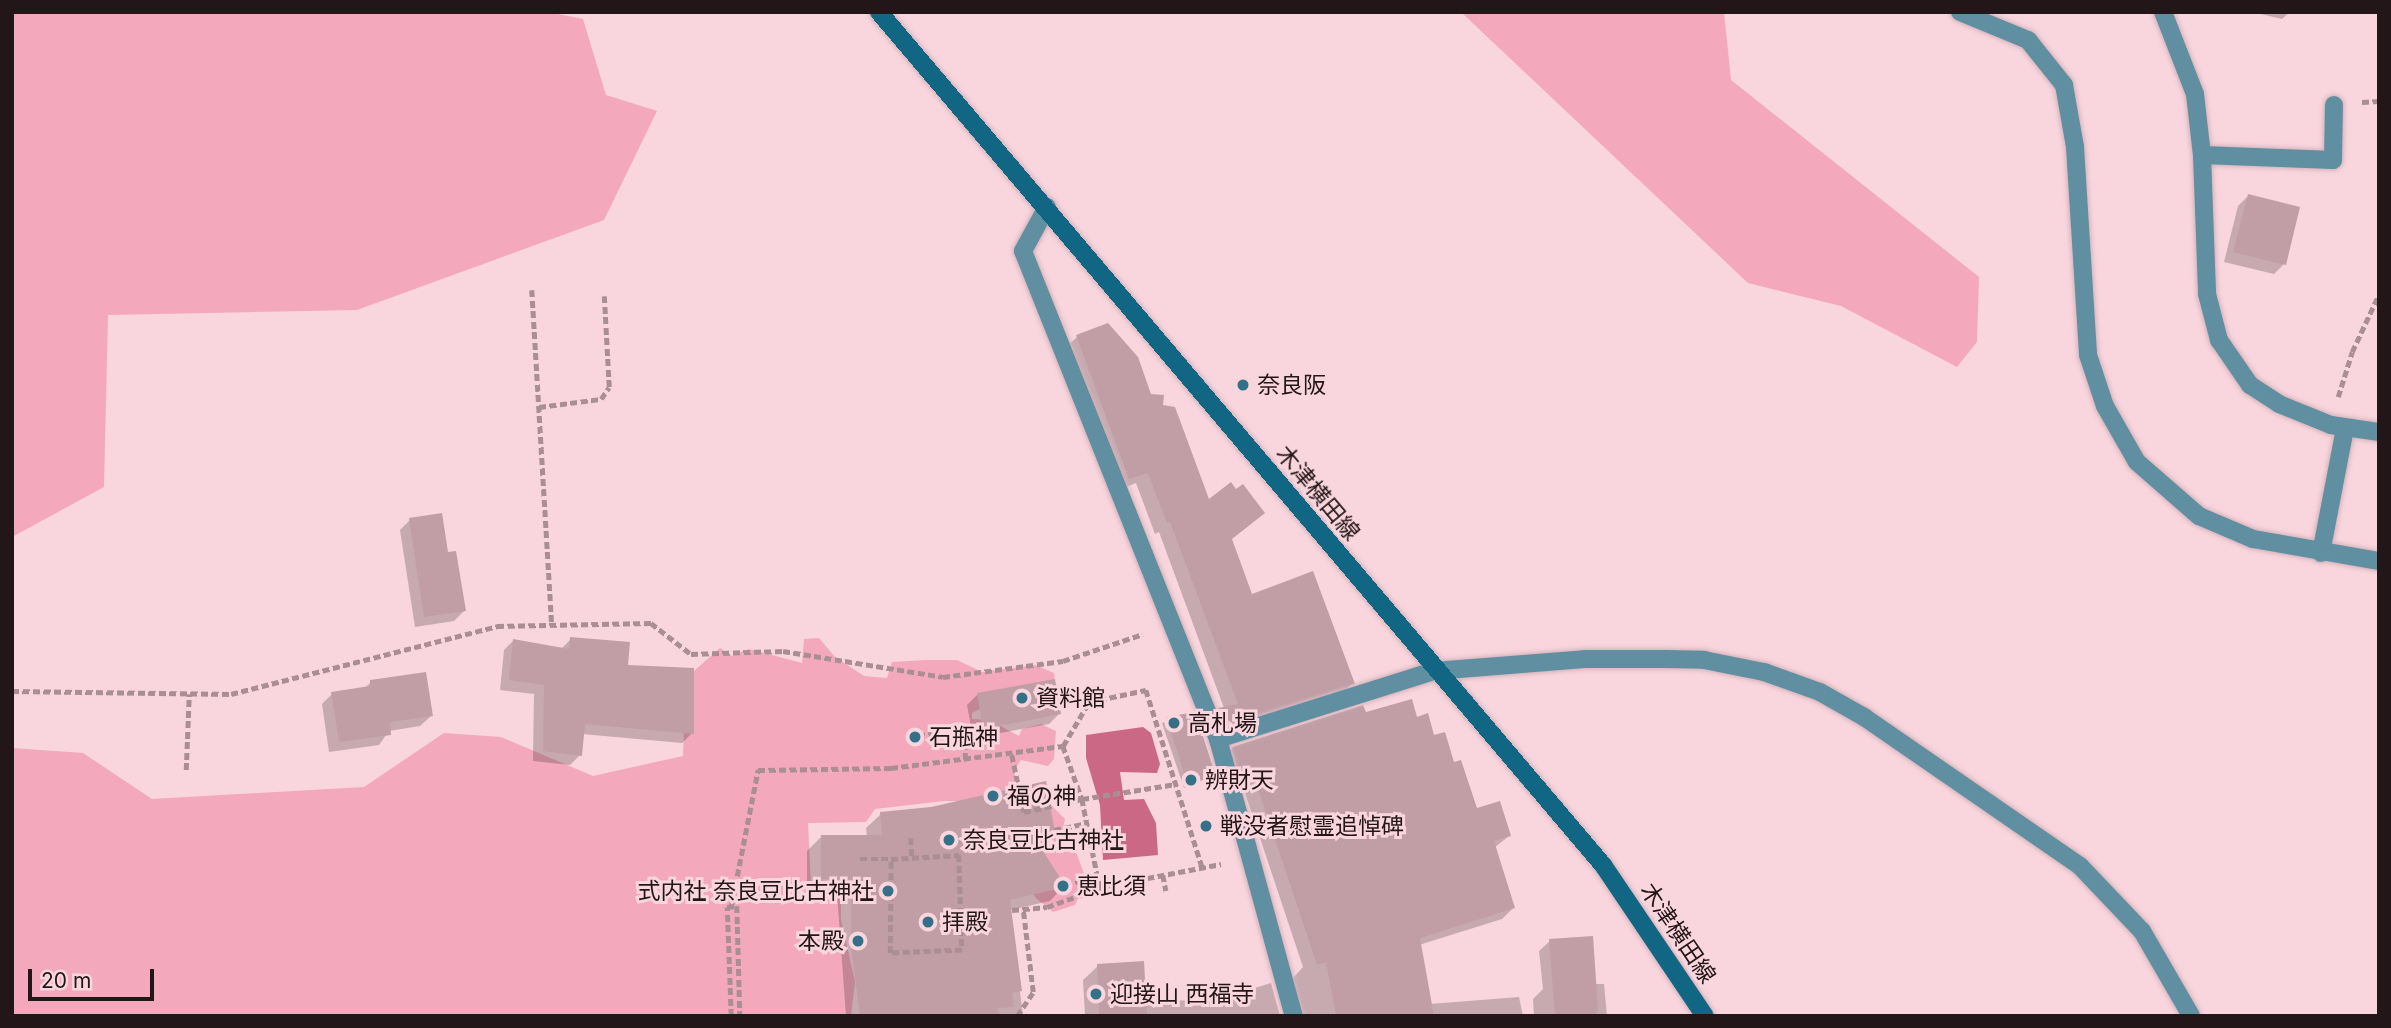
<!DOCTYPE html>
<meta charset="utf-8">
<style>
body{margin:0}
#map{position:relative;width:2391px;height:1028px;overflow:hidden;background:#f9d5dd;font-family:Inter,"Noto Sans JP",sans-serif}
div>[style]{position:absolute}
.green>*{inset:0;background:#f4a8bc}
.water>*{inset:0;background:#ca6885}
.shadow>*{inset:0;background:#0003}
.building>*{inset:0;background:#c19ea6}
.path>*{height:4.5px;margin-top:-2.25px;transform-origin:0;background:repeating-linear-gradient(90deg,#aa8e95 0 7px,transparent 0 10.5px)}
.roads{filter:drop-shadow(0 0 2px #d2b3ba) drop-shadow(0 0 2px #d2b3ba)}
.minor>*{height:18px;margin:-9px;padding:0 9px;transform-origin:9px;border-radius:9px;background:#618fa2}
.secondary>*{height:18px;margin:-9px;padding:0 9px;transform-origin:9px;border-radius:9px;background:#116683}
.dots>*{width:19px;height:19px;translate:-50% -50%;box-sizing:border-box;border:4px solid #f9d5dd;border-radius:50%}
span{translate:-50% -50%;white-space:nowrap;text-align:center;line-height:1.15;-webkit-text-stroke:6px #f9d5dd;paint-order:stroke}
.poi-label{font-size:23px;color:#231619}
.left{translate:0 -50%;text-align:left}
.right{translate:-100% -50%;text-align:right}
.street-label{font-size:23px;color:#231619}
.frame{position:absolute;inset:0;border:14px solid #231619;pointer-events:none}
.scale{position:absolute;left:28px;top:969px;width:126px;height:32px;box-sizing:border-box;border:4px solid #231619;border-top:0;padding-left:9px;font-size:21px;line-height:24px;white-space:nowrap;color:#231619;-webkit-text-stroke:5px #f9d5dd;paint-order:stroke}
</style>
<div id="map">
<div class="green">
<i style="clip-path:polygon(12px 12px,548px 12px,583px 19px,606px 95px,657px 111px,604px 220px,357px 310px,108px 315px,104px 487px,12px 537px)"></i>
<i style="clip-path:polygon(1461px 12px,1724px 12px,1731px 80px,1979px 277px,1977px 342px,1957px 367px,1841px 306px,1748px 283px)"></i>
<i style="clip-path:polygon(819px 638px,835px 657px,864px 676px,887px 678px,892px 662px,927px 660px,957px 660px,982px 672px,1035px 665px,1054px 673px,1056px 693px,988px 705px,972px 713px,972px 719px,990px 720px,1019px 736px,1022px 729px,1041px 724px,1056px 731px,1054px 759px,1048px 766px,1021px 760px,1014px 771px,1022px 803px,1046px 800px,1065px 819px,1061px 839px,1072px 841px,1086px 879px,1075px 905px,1053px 912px,1036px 898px,967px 801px,944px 801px,875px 809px,866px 822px,808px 823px,811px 885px,838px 888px,841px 894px,841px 919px,855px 982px,851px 1016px,12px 1016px,12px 748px,83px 753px,152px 799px,364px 787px,444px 733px,501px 737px,593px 776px,683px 756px,686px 678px,720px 648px,732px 656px,749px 649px,802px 663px,804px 639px)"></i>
</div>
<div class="water">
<i style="clip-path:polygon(1143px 727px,1151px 733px,1160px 764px,1157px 773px,1120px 772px,1124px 800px,1144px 799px,1156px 823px,1158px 855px,1103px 860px,1100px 805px,1086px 758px,1086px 735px)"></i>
</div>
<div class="shadow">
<i style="clip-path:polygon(2252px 12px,2290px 12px,2282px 19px)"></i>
<i style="clip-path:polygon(2248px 196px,2284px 264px,2274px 274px,2224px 262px,2238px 206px)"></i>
<i style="clip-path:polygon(1108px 326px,1149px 396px,1161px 406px,1209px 502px,1263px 512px,1230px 540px,1251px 596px,1353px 683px,1342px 695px,1213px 735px,1207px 720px,1224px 708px,1159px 532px,1155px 534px,1136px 483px,1118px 490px,1065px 348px,1077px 337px)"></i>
<i style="clip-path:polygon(410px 520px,446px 554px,464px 611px,454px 621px,415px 627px,400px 530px)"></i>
<i style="clip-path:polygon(571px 639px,626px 667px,692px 733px,682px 743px,582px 734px,580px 755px,570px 765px,533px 761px,534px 694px,500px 690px,504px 650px,514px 640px,561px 649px)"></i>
<i style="clip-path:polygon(371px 682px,431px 716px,420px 726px,389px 731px,379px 745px,329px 752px,322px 704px,332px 694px,364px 689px)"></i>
<i style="clip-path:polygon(977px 695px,1059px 714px,1049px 724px,973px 738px,967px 705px)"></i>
<i style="clip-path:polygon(1194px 714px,1214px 775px,1184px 788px,1162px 723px)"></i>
<i style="clip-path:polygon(1365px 714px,1416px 719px,1453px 764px,1476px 810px,1509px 836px,1494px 848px,1513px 908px,1502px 919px,1419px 945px,1430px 1004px,1519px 997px,1523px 1016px,1291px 1016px,1284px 988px,1303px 967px,1239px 775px,1227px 779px,1221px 760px,1233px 748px)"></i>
<i style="clip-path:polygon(881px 814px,1053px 832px,1038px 847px,1064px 886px,1050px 901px,1010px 910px,1023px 1016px,846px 1016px,837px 894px,807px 893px,807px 851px,822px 836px,867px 837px,866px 828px)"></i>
<i style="clip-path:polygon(1550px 941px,1594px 984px,1604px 984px,1607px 1016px,1534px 1016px,1533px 999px,1543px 989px,1539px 951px)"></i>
<i style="clip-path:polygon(1098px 966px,1144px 1001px,1215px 1000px,1271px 983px,1280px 1016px,1085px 1016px,1083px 980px)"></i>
</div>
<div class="building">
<i style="clip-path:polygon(2248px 194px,2300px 207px,2286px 265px,2233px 252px)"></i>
<i style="clip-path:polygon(1108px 323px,1138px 357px,1151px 394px,1164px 395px,1163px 405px,1175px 407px,1209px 499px,1231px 482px,1236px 489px,1243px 484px,1265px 513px,1232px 539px,1252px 594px,1313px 571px,1355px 684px,1225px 725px,1218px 708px,1238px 704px,1170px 522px,1167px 523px,1148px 473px,1129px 479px,1076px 335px)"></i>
<i style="clip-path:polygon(442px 513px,448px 552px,456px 551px,466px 611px,424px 617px,409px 518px)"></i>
<i style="clip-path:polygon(570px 637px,630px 642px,628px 665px,694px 668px,694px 734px,585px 724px,582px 756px,543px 751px,544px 685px,509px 680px,513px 639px,569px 649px)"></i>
<i style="clip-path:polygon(426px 672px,433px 716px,390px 722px,391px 735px,339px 742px,331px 692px,370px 686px,370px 680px)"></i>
<i style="clip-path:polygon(1055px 679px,1061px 714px,983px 729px,977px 693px)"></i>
<i style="clip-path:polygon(1412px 699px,1417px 717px,1428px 713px,1434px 735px,1445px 732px,1454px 762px,1461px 760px,1477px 808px,1500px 801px,1511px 836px,1494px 841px,1515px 908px,1420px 938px,1434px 1016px,1336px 1016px,1326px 962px,1317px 965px,1250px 765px,1238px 769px,1232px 747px,1363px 705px,1366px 712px)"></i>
<i style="clip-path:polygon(1195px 712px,1216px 776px,1188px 785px,1166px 717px)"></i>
<i style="clip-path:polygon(1046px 781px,1055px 833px,1034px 837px,1066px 887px,1010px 900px,1022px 991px,1012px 993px,1014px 1007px,998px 1008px,999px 1016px,860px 1016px,851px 947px,851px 880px,821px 879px,821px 835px,882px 835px,880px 812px,931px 807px)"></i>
<i style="clip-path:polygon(1593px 936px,1598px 1010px,1594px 1016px,1555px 1016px,1549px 939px)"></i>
<i style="clip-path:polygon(1144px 961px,1147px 1016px,1099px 1016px,1097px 964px)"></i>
</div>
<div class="path">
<i style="left:2362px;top:102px;width:17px;rotate:-3deg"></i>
<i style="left:532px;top:290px;width:335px;rotate:86.6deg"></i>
<i style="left:2338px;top:397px;width:47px;rotate:-72.7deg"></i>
<i style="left:2352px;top:352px;width:64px;rotate:-65deg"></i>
<i style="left:539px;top:407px;width:63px;rotate:-7.4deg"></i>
<i style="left:601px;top:399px;width:14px;rotate:-56deg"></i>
<i style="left:609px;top:387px;width:91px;rotate:-93.1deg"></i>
<i style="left:12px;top:691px;width:219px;rotate:0.8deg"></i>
<i style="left:231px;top:694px;width:275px;rotate:-14.3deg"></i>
<i style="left:497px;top:626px;width:154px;rotate:-1.1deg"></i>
<i style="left:651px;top:623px;width:51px;rotate:37.8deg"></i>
<i style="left:691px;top:654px;width:92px;rotate:-1.9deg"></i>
<i style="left:783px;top:651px;width:162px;rotate:9.2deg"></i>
<i style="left:943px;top:677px;width:121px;rotate:-7.6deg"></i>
<i style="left:1063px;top:661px;width:84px;rotate:-18.6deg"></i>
<i style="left:918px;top:735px;width:46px;rotate:-3.7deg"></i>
<i style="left:964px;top:732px;width:29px;rotate:86deg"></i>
<i style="left:1063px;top:746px;width:56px;rotate:70.3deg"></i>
<i style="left:1082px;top:799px;width:95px;rotate:-9.1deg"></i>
<i style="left:1012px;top:755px;width:58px;rotate:78.1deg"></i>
<i style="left:1024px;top:812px;width:59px;rotate:-12.6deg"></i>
<i style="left:1082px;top:799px;width:91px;rotate:78.6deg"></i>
<i style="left:186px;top:770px;width:76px;rotate:-87.7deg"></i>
<i style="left:995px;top:795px;width:24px;rotate:-7deg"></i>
<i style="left:1054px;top:830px;width:33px;rotate:-12deg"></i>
<i style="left:911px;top:838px;width:20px;rotate:87deg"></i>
<i style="left:959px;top:855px;width:95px;rotate:88.2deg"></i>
<i style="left:962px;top:950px;width:72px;rotate:177.6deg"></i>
<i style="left:890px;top:953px;width:94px;rotate:-89.4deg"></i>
<i style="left:891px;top:859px;width:68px;rotate:-3.4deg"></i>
<i style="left:860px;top:859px;width:31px"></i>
<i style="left:1163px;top:875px;width:16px;rotate:79deg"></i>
<i style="left:1065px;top:885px;width:34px;rotate:-15deg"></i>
<i style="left:731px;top:907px;width:140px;rotate:-78.9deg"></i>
<i style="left:758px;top:770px;width:133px;rotate:-0.9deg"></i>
<i style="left:891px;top:768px;width:173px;rotate:-7.3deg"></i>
<i style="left:1063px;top:746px;width:51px;rotate:-59.4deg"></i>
<i style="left:1089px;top:702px;width:58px;rotate:-11.9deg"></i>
<i style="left:1146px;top:690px;width:186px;rotate:72.4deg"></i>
<i style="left:1012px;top:910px;width:35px;rotate:-5deg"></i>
<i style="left:1047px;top:907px;width:63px;rotate:-19.6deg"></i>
<i style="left:1106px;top:886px;width:117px;rotate:-10.8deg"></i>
<i style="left:955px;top:915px;width:22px;rotate:-5deg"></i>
<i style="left:731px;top:1016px;width:109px;rotate:-92.1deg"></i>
<i style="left:727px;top:907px;width:10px;rotate:-6deg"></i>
<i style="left:737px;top:906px;width:110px;rotate:88.4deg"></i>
<i style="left:1017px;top:1016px;width:29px;rotate:-56deg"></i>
<i style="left:1033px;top:992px;width:84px;rotate:-96.9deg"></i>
</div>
<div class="roads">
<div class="minor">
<i style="left:1960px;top:12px;width:74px;rotate:22.4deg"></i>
<i style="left:2028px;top:40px;width:58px;rotate:51.3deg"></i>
<i style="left:2064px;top:85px;width:63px;rotate:79.9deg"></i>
<i style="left:2075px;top:147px;width:208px;rotate:86.4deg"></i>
<i style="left:2088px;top:355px;width:54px;rotate:71.6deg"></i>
<i style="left:2105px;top:406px;width:64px;rotate:60.3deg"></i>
<i style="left:2137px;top:462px;width:82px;rotate:41.1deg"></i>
<i style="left:2199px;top:516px;width:59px;rotate:23.1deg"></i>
<i style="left:2253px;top:539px;width:128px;rotate:9.9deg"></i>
<i style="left:2163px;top:12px;width:88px;rotate:68.7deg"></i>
<i style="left:2195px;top:94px;width:61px;rotate:83.5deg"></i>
<i style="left:2202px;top:155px;width:139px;rotate:87.9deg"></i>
<i style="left:2207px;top:294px;width:48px;rotate:75.4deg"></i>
<i style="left:2219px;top:340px;width:55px;rotate:55.4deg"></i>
<i style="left:2250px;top:385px;width:35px;rotate:33deg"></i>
<i style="left:2279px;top:404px;width:56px;rotate:22deg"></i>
<i style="left:2331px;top:425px;width:49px;rotate:8.3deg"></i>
<i style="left:2202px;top:155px;width:131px;rotate:2.2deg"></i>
<i style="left:2333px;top:160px;width:55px;rotate:-89deg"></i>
<i style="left:1047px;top:207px;width:50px;rotate:118.6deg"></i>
<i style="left:1023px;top:251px;width:526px;rotate:68.22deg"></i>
<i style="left:1218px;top:739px;width:287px;rotate:74.7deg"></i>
<i style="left:2321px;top:553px;width:127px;rotate:-79.1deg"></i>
<i style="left:1218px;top:739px;width:226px;rotate:-17.5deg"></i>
<i style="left:1434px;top:671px;width:151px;rotate:-4.5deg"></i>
<i style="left:1585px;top:659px;width:80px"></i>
<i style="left:1665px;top:659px;width:39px;rotate:1deg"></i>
<i style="left:1704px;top:660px;width:61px;rotate:11.3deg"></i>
<i style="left:1764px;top:672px;width:59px;rotate:19.7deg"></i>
<i style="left:1820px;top:692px;width:51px;rotate:29.6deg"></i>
<i style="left:1864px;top:717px;width:262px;rotate:34.6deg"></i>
<i style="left:2080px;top:866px;width:90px;rotate:46.4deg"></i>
<i style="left:2142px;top:931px;width:98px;rotate:60deg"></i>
</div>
<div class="secondary">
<i style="left:879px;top:12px;width:1119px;rotate:49.68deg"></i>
<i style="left:1603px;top:865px;width:182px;rotate:56deg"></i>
</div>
</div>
<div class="dots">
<i style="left:1243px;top:385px;background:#347087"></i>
<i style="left:1022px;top:698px;background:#347087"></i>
<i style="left:1174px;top:723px;background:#347087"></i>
<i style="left:915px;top:737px;background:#347087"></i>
<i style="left:1191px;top:780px;background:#347087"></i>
<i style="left:993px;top:796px;background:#347087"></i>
<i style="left:1206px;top:826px;background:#347087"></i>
<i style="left:949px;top:840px;background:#347087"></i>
<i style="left:1063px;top:886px;background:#347087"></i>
<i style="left:888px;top:891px;background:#347087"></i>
<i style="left:928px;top:922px;background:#347087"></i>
<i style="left:858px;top:941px;background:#347087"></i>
<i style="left:1096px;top:994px;background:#347087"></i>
</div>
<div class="poi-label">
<span class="left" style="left:1257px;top:385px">奈良阪</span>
<span class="left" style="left:1036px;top:698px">資料館</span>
<span class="left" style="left:1188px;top:723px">高札場</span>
<span class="left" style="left:929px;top:737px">石瓶神</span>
<span class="left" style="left:1205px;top:780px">辨財天</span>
<span class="left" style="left:1007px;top:796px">福の神</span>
<span class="left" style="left:1220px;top:826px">戦没者慰霊追悼碑</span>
<span class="left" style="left:963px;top:840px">奈良豆比古神社</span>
<span class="left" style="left:1077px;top:886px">恵比須</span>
<span class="right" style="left:874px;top:891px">式内社 奈良豆比古神社</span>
<span class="left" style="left:942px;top:922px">拝殿</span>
<span class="right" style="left:844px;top:941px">本殿</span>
<span class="left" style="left:1110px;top:994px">迎接山 西福寺</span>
</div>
<div class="street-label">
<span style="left:1318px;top:493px;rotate:50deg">木津横田線</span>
<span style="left:1678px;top:933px;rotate:56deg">木津横田線</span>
</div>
<div class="frame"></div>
<div class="scale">20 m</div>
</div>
